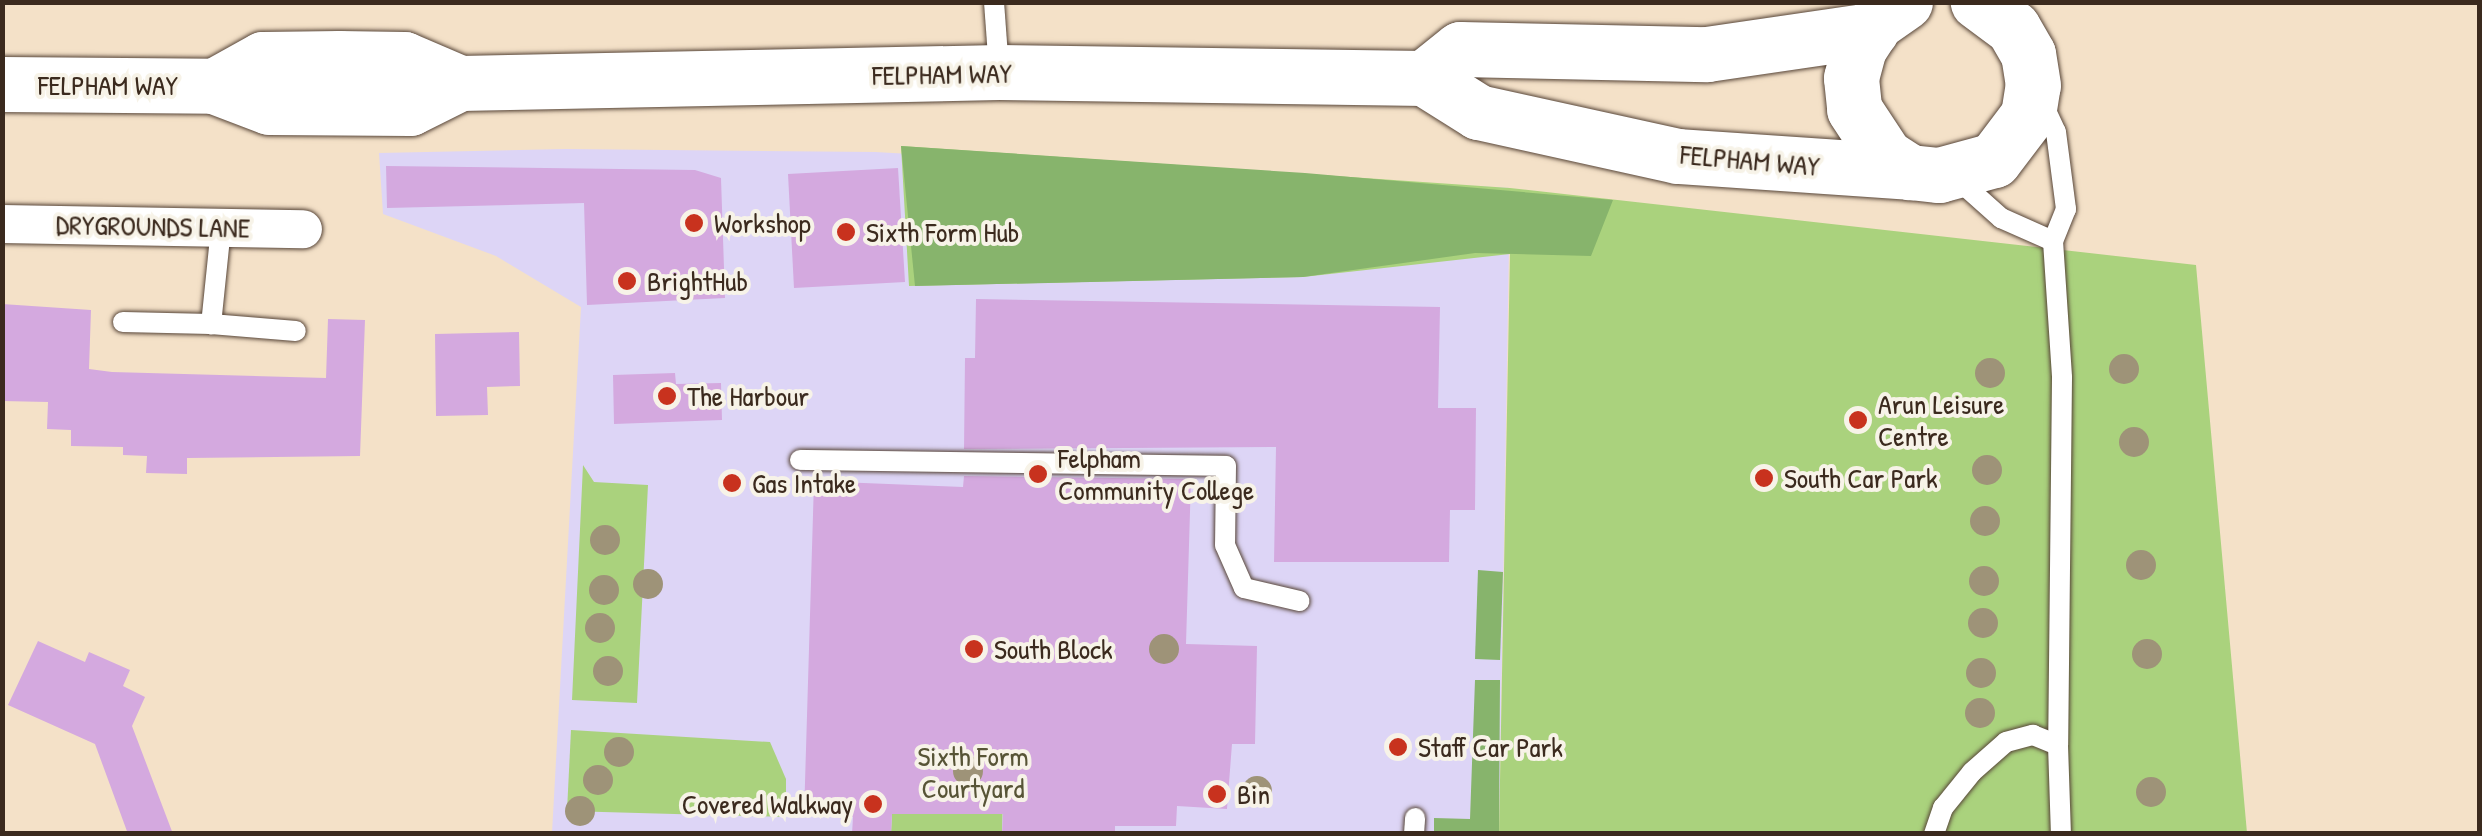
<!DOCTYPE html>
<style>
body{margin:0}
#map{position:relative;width:2482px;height:836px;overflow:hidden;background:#f4e1c8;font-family:"Patrick Hand",sans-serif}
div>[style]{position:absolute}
.built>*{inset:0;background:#ddd5f6}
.green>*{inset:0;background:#aad27d}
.forest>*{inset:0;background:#87b46c}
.building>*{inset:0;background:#d4a9df}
.roads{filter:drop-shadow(0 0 2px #574538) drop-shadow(0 0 2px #574538)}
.service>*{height:20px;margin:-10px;padding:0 10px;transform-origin:10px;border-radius:10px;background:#fff}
.minor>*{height:38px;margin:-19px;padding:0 19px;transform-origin:19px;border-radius:19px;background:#fff}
.secondary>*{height:55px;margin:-27.5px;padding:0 27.5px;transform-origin:27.5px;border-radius:27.5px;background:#fff}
.trees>*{width:30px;height:30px;margin:-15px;border-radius:50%;background:#9e9378}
.dots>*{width:28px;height:28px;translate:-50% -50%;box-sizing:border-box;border:5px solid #f7f3e8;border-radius:50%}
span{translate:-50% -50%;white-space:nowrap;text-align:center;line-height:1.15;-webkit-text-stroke:8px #f7f3e8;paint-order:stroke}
.street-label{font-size:28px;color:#3b2a1e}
.poi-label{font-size:28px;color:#3b2a1e}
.left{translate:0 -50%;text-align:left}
.right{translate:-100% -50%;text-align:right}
.park-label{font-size:28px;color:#575436}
.frame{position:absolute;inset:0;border:5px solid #3b2a1e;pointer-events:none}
</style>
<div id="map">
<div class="built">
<i style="clip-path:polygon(565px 149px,875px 152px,1510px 188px,1499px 833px,552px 833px,581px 307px,496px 256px,383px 214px,379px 153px)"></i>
</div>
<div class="green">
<i style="clip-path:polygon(901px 146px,1510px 188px,2196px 265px,2247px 833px,1499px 833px,1510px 254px,1303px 277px,909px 286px)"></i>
<i style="clip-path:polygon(583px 465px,594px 482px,648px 485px,637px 703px,572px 700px)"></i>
<i style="clip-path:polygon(1005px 723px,1002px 833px,891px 834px,892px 814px,942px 814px)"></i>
<i style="clip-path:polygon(571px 730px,770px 742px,786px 779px,786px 817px,567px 811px)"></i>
</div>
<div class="forest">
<i style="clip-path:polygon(901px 146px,1305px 173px,1613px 200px,1591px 256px,1475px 253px,1303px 277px,915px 286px)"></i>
<i style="clip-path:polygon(1478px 570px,1503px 572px,1500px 660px,1475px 659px)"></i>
<i style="clip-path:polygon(1475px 680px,1500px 680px,1499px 833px,1434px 833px,1434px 818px,1470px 819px)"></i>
</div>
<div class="building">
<i style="clip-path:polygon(386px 166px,695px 170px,721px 178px,725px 298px,587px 305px,584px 203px,387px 208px)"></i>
<i style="clip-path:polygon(898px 168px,905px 282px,794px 288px,788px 174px)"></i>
<i style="clip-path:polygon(976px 299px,1440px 307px,1438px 408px,1476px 408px,1475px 510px,1450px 510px,1449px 562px,1274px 562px,1276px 447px,964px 449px,965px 358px,975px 358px)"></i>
<i style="clip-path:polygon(2px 304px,91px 310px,89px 369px,112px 372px,326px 378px,328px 319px,365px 320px,360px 456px,187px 458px,187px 474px,146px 473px,147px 456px,123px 455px,123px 447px,71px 446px,71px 430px,47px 429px,48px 402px,2px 401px)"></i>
<i style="clip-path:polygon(519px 332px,520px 386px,487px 387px,488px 415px,436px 416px,435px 334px)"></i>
<i style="clip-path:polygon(675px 373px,676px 384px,721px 383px,722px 420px,614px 424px,613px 375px)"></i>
<i style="clip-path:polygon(964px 476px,1191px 479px,1186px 644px,1257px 646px,1255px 744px,1232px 744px,1227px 809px,1177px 806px,1176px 826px,1115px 826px,1115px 834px,1002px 834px,1003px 814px,892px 814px,891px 834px,852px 834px,853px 817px,804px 816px,814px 481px,963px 487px)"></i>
<i style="clip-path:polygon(38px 641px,85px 662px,89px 652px,130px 670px,123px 686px,145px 697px,132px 726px,173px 834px,128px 834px,95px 744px,8px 705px)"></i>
</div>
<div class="roads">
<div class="service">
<i style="left:994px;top:2px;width:68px;rotate:85.8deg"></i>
<i style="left:2041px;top:100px;width:35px;rotate:65deg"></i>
<i style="left:2056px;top:132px;width:78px;rotate:82.6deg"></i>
<i style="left:2066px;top:209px;width:35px;rotate:112deg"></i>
<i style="left:2053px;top:241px;width:137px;rotate:86.2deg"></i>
<i style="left:2062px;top:378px;width:367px;rotate:90.6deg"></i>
<i style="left:1955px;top:177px;width:62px;rotate:41.7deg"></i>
<i style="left:2001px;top:218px;width:57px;rotate:23.9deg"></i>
<i style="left:221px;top:228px;width:97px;rotate:95.9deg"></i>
<i style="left:211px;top:324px;width:85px;rotate:4.7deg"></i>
<i style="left:123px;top:322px;width:88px;rotate:1.3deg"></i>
<i style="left:800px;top:460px;width:426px;rotate:0.8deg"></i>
<i style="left:1226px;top:466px;width:79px;rotate:90.7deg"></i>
<i style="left:1225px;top:545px;width:47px;rotate:66.2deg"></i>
<i style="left:1244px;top:588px;width:57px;rotate:13.1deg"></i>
<i style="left:1414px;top:834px;width:16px;rotate:-86deg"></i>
<i style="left:1934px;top:834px;width:28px;rotate:-71deg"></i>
<i style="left:1943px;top:808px;width:46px;rotate:-51.1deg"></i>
<i style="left:1972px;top:772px;width:45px;rotate:-41.4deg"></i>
<i style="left:2006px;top:742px;width:28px;rotate:-15deg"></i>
<i style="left:2033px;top:735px;width:27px;rotate:22deg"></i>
<i style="left:2058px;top:745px;width:89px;rotate:88.1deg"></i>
</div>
<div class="minor">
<i style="left:2px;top:224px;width:301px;rotate:1deg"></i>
</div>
<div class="secondary">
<i style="left:1905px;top:2px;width:35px;rotate:145deg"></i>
<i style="left:1876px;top:22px;width:31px;rotate:123deg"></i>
<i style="left:1859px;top:48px;width:31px;rotate:105deg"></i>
<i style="left:1851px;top:78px;width:31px;rotate:84deg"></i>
<i style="left:1854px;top:109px;width:56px;rotate:56.6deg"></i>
<i style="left:1885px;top:156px;width:30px;rotate:33deg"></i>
<i style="left:1910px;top:172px;width:29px;rotate:6deg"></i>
<i style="left:1939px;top:175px;width:57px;rotate:-15.3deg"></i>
<i style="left:1994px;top:160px;width:56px;rotate:-52.9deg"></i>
<i style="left:2028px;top:115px;width:30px;rotate:-81deg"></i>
<i style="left:2033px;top:85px;width:31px;rotate:-99deg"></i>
<i style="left:2028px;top:54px;width:30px;rotate:-120deg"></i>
<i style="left:2013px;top:28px;width:44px;rotate:-143.4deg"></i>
<i style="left:1424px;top:78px;width:46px;rotate:-38.9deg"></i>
<i style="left:1460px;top:49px;width:247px;rotate:1.2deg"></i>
<i style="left:1707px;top:54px;width:166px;rotate:-8.3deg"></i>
<i style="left:2px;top:84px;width:212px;rotate:0.5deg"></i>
<i style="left:214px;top:86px;width:59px;rotate:20.9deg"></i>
<i style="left:269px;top:107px;width:141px;rotate:0.4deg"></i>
<i style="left:410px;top:108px;width:56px;rotate:-26.6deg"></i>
<i style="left:214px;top:86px;width:56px;rotate:-28.9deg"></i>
<i style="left:263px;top:59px;width:76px;rotate:-0.8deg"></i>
<i style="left:339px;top:58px;width:65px;rotate:0.9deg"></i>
<i style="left:404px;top:59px;width:61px;rotate:23.2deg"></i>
<i style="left:460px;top:83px;width:539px;rotate:-1.17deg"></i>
<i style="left:999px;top:72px;width:425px;rotate:0.8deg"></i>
<i style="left:1424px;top:78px;width:64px;rotate:32.2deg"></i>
<i style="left:1478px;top:112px;width:205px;rotate:12.4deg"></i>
<i style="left:1678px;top:156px;width:233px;rotate:3.9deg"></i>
</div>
</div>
<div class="trees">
<i style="left:2124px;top:369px"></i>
<i style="left:1990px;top:373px"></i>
<i style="left:2134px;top:442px"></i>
<i style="left:1987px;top:470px"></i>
<i style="left:1985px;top:521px"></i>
<i style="left:605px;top:540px"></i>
<i style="left:2141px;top:565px"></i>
<i style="left:1984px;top:581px"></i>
<i style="left:648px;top:584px"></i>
<i style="left:604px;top:590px"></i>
<i style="left:1983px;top:623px"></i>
<i style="left:600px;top:628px"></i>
<i style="left:1164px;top:649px"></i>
<i style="left:2147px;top:654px"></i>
<i style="left:608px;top:671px"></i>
<i style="left:1981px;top:673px"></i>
<i style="left:1980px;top:713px"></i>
<i style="left:619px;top:752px"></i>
<i style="left:968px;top:771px"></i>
<i style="left:598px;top:780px"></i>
<i style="left:1257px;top:791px"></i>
<i style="left:2151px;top:792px"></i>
<i style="left:580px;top:811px"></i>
</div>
<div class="dots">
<i style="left:694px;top:223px;background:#c8321e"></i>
<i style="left:846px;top:232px;background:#c8321e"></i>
<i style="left:627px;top:281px;background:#c8321e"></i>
<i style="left:667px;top:396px;background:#c8321e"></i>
<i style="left:1858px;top:420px;background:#c8321e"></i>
<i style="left:1038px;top:474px;background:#c8321e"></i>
<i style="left:1764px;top:478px;background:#c8321e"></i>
<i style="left:732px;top:483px;background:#c8321e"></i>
<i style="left:974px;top:649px;background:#c8321e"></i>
<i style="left:1398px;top:747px;background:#c8321e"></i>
<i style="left:1217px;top:794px;background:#c8321e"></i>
<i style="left:873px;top:804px;background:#c8321e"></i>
</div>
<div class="street-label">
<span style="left:942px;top:74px;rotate:-1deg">FELPHAM WAY</span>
<span style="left:108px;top:85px">FELPHAM WAY</span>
<span style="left:1750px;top:160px;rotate:5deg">FELPHAM WAY</span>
<span style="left:153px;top:226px;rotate:1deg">DRYGROUNDS LANE</span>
</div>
<div class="poi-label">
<span class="left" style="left:714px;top:223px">Workshop</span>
<span class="left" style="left:866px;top:232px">Sixth Form Hub</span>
<span class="left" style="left:647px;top:281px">BrightHub</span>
<span class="left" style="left:687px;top:396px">The Harbour</span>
<span class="left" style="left:1878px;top:420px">Arun Leisure<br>Centre</span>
<span class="left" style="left:1058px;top:474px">Felpham<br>Community College</span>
<span class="left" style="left:1784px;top:478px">South Car Park</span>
<span class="left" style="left:752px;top:483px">Gas Intake</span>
<span class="left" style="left:994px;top:649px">South Block</span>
<span class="left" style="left:1418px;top:747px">Staff Car Park</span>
<span class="left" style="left:1237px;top:794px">Bin</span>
<span class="right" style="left:853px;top:804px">Covered Walkway</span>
</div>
<div class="park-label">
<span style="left:973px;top:772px">Sixth Form<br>Courtyard</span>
</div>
<div class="frame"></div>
</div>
